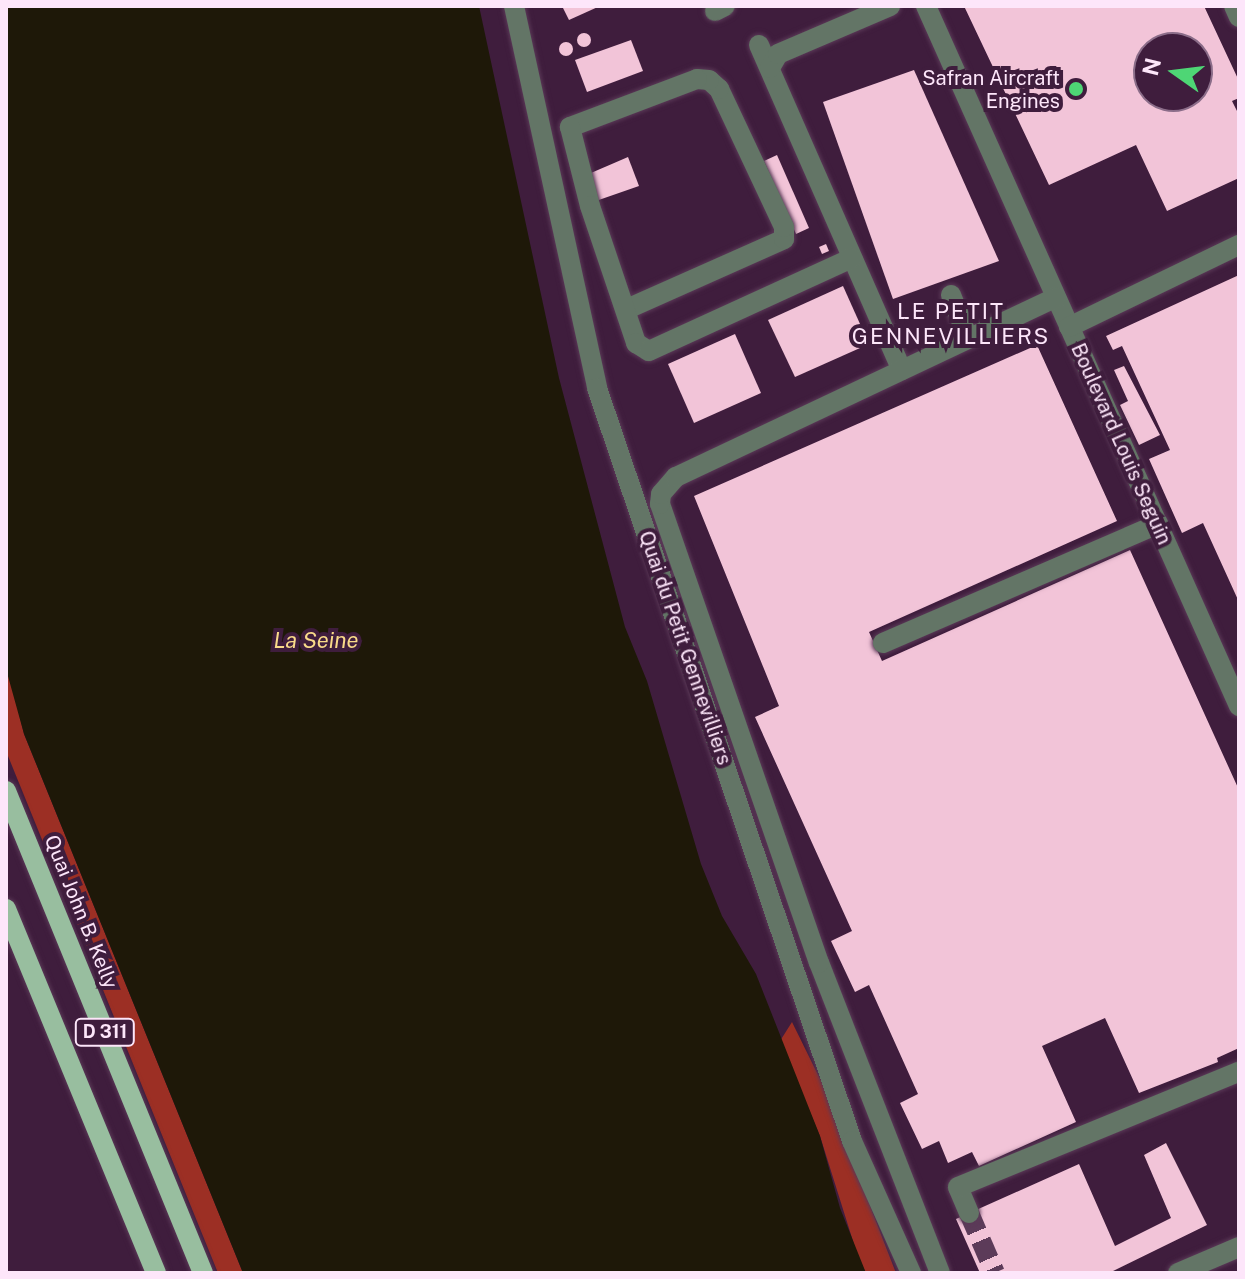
<!DOCTYPE html>
<style>
body{margin:0}
#map{position:relative;width:1245px;height:1279px;overflow:hidden;background:#3f1d3d;font-family:"Public Sans",sans-serif}
div>[style]{position:absolute}
.forest>*{inset:0;background:#9c2f24}
.water>*{inset:0;background:#1e1808}
.building>*{inset:0;background:#f2c4d8}
.round{border-radius:50%}
.minor-tunnel>*{height:20px;margin-top:-10px;transform-origin:0;background:repeating-linear-gradient(90deg,#5c3b59 0 20px,transparent 0 30px)}
.roads{filter:drop-shadow(0 0 2px #5a3957) drop-shadow(0 0 2px #5a3957)}
.minor>*{height:20px;margin:-10px;padding:0 10px;transform-origin:10px;border-radius:10px;background:#637566}
.major>*{height:20px;margin:-10px;padding:0 10px;transform-origin:10px;border-radius:10px;background:#98be9f}
.dots>*{width:22px;height:22px;translate:-50% -50%;box-sizing:border-box;border:4px solid #3f1d3d;border-radius:50%}
span{translate:-50% -50%;white-space:nowrap;text-align:center;line-height:1.15;-webkit-text-stroke:8px #3f1d3d;paint-order:stroke}
.shield-label span{padding:2px 6px;background:#3f1d3d;border:2px solid;border-radius:6px;-webkit-text-stroke-width:0}
.shield-label{font-size:18px;color:#fde6fa;font-weight:700}
.poi-label{font-size:20px;color:#fde6fa}
.right{translate:-100% -50%;text-align:right}
.street-label{font-size:20px;color:#fde6fa}
.neighbourhood-label{font-size:22px;color:#fde6fa;letter-spacing:2px}
.water-label{font-size:22px;color:#f9da89;font-style:italic}
.frame{position:absolute;inset:0;border:8px solid #fde6fa;pointer-events:none}
.north{position:absolute;left:1133px;top:32px;width:80px;height:80px;box-sizing:border-box;background:#3f1d3d;border:2px solid #8b6d89;border-radius:50%;rotate:284deg;font-size:22px;font-weight:700;line-height:32px;text-align:center;color:#fde6fa}
.north::after{content:'';display:block;margin:auto;width:28px;height:36px;background:#4ed675;clip-path:polygon(50% 0,100% 100%,50% 72%,0 100%)}
</style>
<div id="map">
<div class="forest">
<i style="clip-path:polygon(6px 661px,24px 734px,243px 1273px,218px 1273px,6px 751px)"></i>
<i style="clip-path:polygon(792px 1022px,823px 1085px,896px 1273px,866px 1273px,858px 1257px,820px 1136px,780px 1041px)"></i>
</div>
<div class="water">
<i style="clip-path:polygon(6px 6px,479px 6px,559px 378px,625px 627px,647px 681px,701px 864px,722px 916px,756px 974px,820px 1136px,840px 1208px,866px 1273px,243px 1273px,24px 734px,6px 669px)"></i>
</div>
<div class="building">
<i style="clip-path:polygon(562px 6px,600px 6px,569px 20px)"></i>
<i style="clip-path:polygon(evenodd,964px 6px,1204px 6px,1239px 81px,1239px 98px,1232px 101px,1239px 115px,1239px 178px,1167px 211px,1136px 145px,1049px 185px,964px 6px,1149px 48px,1197px 48px,1197px 96px,1149px 96px,1149px 48px)"></i>
<i class="round" style="left:577px;top:33px;width:14px;height:14px"></i>
<i style="clip-path:polygon(631px 40px,643px 71px,587px 92px,575px 60px)"></i>
<i class="round" style="left:559px;top:42px;width:14px;height:14px"></i>
<i style="clip-path:polygon(914px 70px,999px 261px,893px 299px,823px 102px)"></i>
<i style="clip-path:polygon(777px 155px,809px 228px,796px 234px,764px 161px)"></i>
<i style="clip-path:polygon(628px 157px,639px 186px,593px 202px,584px 176px)"></i>
<i style="clip-path:polygon(826px 244px,829px 251px,822px 254px,819px 247px)"></i>
<i style="clip-path:polygon(1239px 275px,1239px 602px,1203px 523px,1182px 533px,1149px 459px,1170px 450px,1122px 346px,1113px 350px,1106px 336px)"></i>
<i style="clip-path:polygon(843px 286px,869px 344px,795px 377px,768px 320px)"></i>
<i style="clip-path:polygon(735px 334px,761px 393px,694px 423px,668px 364px)"></i>
<i style="clip-path:polygon(1037px 345px,1117px 521px,869px 632px,882px 661px,1130px 550px,1239px 790px,1239px 1048px,1217px 1058px,1218px 1062px,1139px 1093px,1105px 1018px,1042px 1046px,1076px 1122px,979px 1166px,972px 1152px,948px 1163px,939px 1141px,922px 1149px,900px 1103px,918px 1094px,869px 985px,855px 992px,831px 941px,852px 931px,755px 717px,779px 706px,694px 496px)"></i>
<i style="clip-path:polygon(1124px 366px,1160px 435px,1139px 445px,1120px 405px,1128px 401px,1114px 370px)"></i>
<i style="clip-path:polygon(1166px 1143px,1207px 1225px,1109px 1273px,980px 1273px,956px 1219px,1079px 1164px,1115px 1246px,1171px 1218px,1144px 1155px)"></i>
</div>
<div class="minor-tunnel">
<i style="left:969px;top:1213px;width:65px;rotate:66.6deg"></i>
</div>
<div class="roads">
<div class="minor">
<i style="left:514px;top:6px;width:391px;rotate:77.7deg"></i>
<i style="left:597px;top:388px;width:795px;rotate:71.29deg"></i>
<i style="left:852px;top:1141px;width:145px;rotate:65.9deg"></i>
<i style="left:926px;top:6px;width:767px;rotate:65.91deg"></i>
<i style="left:1234px;top:6px;width:12px;rotate:66deg"></i>
<i style="left:715px;top:11px;width:11px;rotate:-27deg"></i>
<i style="left:759px;top:45px;width:355px;rotate:66.3deg"></i>
<i style="left:770px;top:68px;width:16px;rotate:-60deg"></i>
<i style="left:778px;top:54px;width:122px;rotate:-23.2deg"></i>
<i style="left:951px;top:295px;width:46px;rotate:68.4deg"></i>
<i style="left:627px;top:309px;width:172px;rotate:-24deg"></i>
<i style="left:784px;top:239px;width:12px;rotate:-90deg"></i>
<i style="left:784px;top:227px;width:153px;rotate:-115.2deg"></i>
<i style="left:719px;top:89px;width:13px;rotate:-138deg"></i>
<i style="left:709px;top:80px;width:12px;rotate:-175deg"></i>
<i style="left:697px;top:79px;width:136px;rotate:159.3deg"></i>
<i style="left:570px;top:127px;width:81px;rotate:75.8deg"></i>
<i style="left:590px;top:206px;width:145px;rotate:71.4deg"></i>
<i style="left:636px;top:343px;width:15px;rotate:32deg"></i>
<i style="left:649px;top:351px;width:223px;rotate:-24.6deg"></i>
<i style="left:1069px;top:327px;width:189px;rotate:-25.8deg"></i>
<i style="left:883px;top:643px;width:300px;rotate:-23.4deg"></i>
<i style="left:969px;top:1213px;width:28px;rotate:-113deg"></i>
<i style="left:958px;top:1187px;width:304px;rotate:-22.3deg"></i>
<i style="left:940px;top:1273px;width:333px;rotate:-111.3deg"></i>
<i style="left:819px;top:963px;width:486px;rotate:-109.1deg"></i>
<i style="left:660px;top:504px;width:10px;rotate:-84deg"></i>
<i style="left:661px;top:494px;width:23px;rotate:-49deg"></i>
<i style="left:676px;top:477px;width:420px;rotate:-25.3deg"></i>
<i style="left:1178px;top:1273px;width:66px;rotate:-23.1deg"></i>
</div>
<div class="major">
<i style="left:6px;top:791px;width:521px;rotate:67.77deg"></i>
<i style="left:6px;top:909px;width:394px;rotate:67.6deg"></i>
</div>
</div>
<div class="dots">
<i style="left:1076px;top:89px;background:#4ed675"></i>
</div>
<div class="shield-label">
<span style="left:105px;top:1032px">D 311</span>
</div>
<div class="poi-label">
<span class="right" style="left:1060px;top:90px">Safran Aircraft<br>Engines</span>
</div>
<div class="street-label">
<span style="left:1121px;top:444px;rotate:66deg">Boulevard Louis Seguin</span>
<span style="left:685px;top:648px;rotate:71deg">Quai du Petit Gennevilliers</span>
<span style="left:81px;top:912px;rotate:68deg">Quai John B. Kelly</span>
</div>
<div class="neighbourhood-label">
<span style="left:951px;top:324px">LE PETIT<br>GENNEVILLIERS</span>
</div>
<div class="water-label">
<span style="left:316px;top:641px">La Seine</span>
</div>
<div class="frame"></div>
<div class="north">N</div>
</div>
